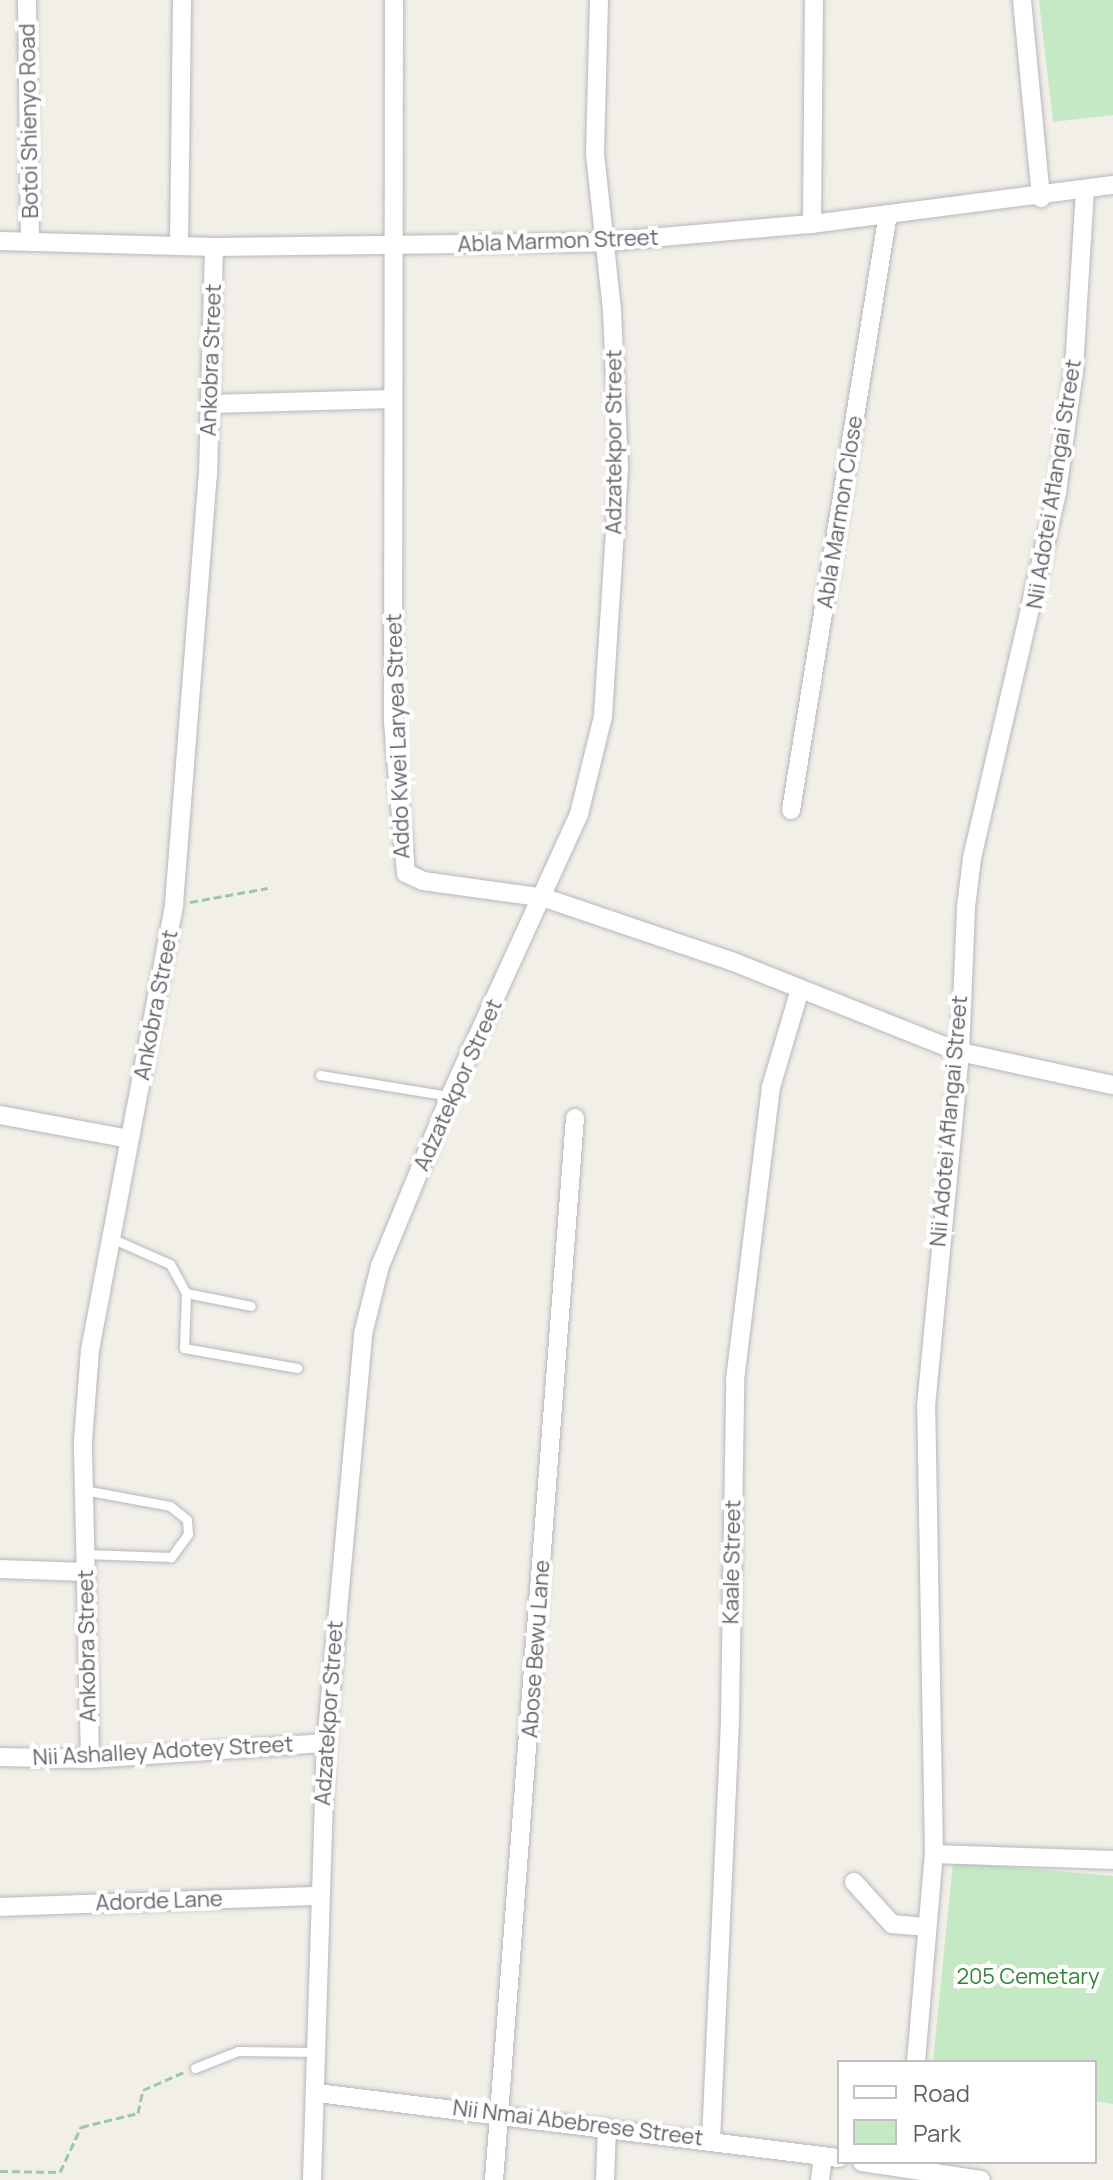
<!DOCTYPE html>
<style>
body{margin:0}
#map{position:relative;width:1113px;height:2180px;overflow:hidden;background:#f1efe8;font-family:Manrope,sans-serif}
div>[style]{position:absolute}
.green>*{inset:0;background:#c5e8c5}
.path>*{height:3px;margin-top:-1.5px;transform-origin:0;background:repeating-linear-gradient(90deg,#9cc7a9 0 8px,transparent 0 12px)}
.roads{filter:drop-shadow(0 0 2px #b5b8bc) drop-shadow(0 0 2px #b5b8bc)}
.lane>*{height:9px;margin:-4.5px;padding:0 4.5px;transform-origin:4.5px;border-radius:4.5px;background:#fff}
.street>*{height:18px;margin:-9px;padding:0 9px;transform-origin:9px;border-radius:9px;background:#fff}
span{translate:-50% -50%;white-space:nowrap;text-align:center;line-height:1.15;-webkit-text-stroke:8px #fff;paint-order:stroke}
.street-label{font-size:22px;color:#5f6368}
.park-label{font-size:22px;color:#348238}
.legend{position:absolute;left:837px;top:2060px;width:260px;height:104px;box-sizing:border-box;background:#fff;border:2px solid #bfc1c3;margin:0;padding:10px 14px;list-style:none;font-size:24px;color:#5f6368}
.legend li{display:flex;align-items:center;gap:16px;height:40px}
.legend b{width:40px;border:2px solid #bfc1c3}
</style>
<div id="map">
<div class="green">
<i style="clip-path:polygon(1039px 0,1113px 0,1113px 115px,1053px 122px)"></i>
<i style="clip-path:polygon(953px 1862px,1113px 1876px,1113px 2104px,1095px 2101px,1095px 2062px,933px 2062px)"></i>
</div>
<div class="path">
<i style="left:190px;top:902px;width:79px;rotate:-10.2deg"></i>
<i style="left:0;top:2171px;width:60px;rotate:1deg"></i>
<i style="left:60px;top:2172px;width:50px;rotate:-65deg"></i>
<i style="left:81px;top:2127px;width:59px;rotate:-13.8deg"></i>
<i style="left:138px;top:2113px;width:24px;rotate:-78deg"></i>
<i style="left:143px;top:2090px;width:45px;rotate:-23.7deg"></i>
</div>
<div class="roads">
<div class="lane">
<i style="left:320px;top:1075px;width:132px;rotate:9.2deg"></i>
<i style="left:111px;top:1238px;width:64px;rotate:23.8deg"></i>
<i style="left:170px;top:1264px;width:33px;rotate:61deg"></i>
<i style="left:186px;top:1293px;width:66px;rotate:11.3deg"></i>
<i style="left:186px;top:1293px;width:55px;rotate:92.1deg"></i>
<i style="left:184px;top:1348px;width:115px;rotate:10deg"></i>
<i style="left:84px;top:1490px;width:87px;rotate:10.5deg"></i>
<i style="left:170px;top:1506px;width:22px;rotate:39deg"></i>
<i style="left:187px;top:1520px;width:14px;rotate:86deg"></i>
<i style="left:188px;top:1534px;width:29px;rotate:126deg"></i>
<i style="left:171px;top:1557px;width:86px;rotate:-178deg"></i>
<i style="left:195px;top:2068px;width:46px;rotate:-21.6deg"></i>
<i style="left:238px;top:2051px;width:77px;rotate:0.7deg"></i>
</div>
<div class="street">
<i style="left:27px;top:0;width:242px;rotate:89.3deg"></i>
<i style="left:394px;top:0;width:722px;rotate:90.08deg"></i>
<i style="left:393px;top:722px;width:152px;rotate:85.1deg"></i>
<i style="left:406px;top:873px;width:19px;rotate:25deg"></i>
<i style="left:423px;top:881px;width:123px;rotate:7.9deg"></i>
<i style="left:545px;top:898px;width:196px;rotate:18.7deg"></i>
<i style="left:731px;top:961px;width:246px;rotate:21.7deg"></i>
<i style="left:960px;top:1052px;width:157px;rotate:12.2deg"></i>
<i style="left:1022px;top:0;width:199px;rotate:84.5deg"></i>
<i style="left:812px;top:224px;width:224px;rotate:-89.5deg"></i>
<i style="left:0;top:241px;width:214px;rotate:1.6deg"></i>
<i style="left:214px;top:247px;width:391px;rotate:-0.7deg"></i>
<i style="left:605px;top:242px;width:208px;rotate:-5deg"></i>
<i style="left:812px;top:224px;width:304px;rotate:-7.4deg"></i>
<i style="left:179px;top:246px;width:246px;rotate:-89.3deg"></i>
<i style="left:210px;top:404px;width:183px;rotate:-1.6deg"></i>
<i style="left:791px;top:810px;width:604px;rotate:-80.76deg"></i>
<i style="left:0;top:1115px;width:131px;rotate:10.5deg"></i>
<i style="left:0;top:1569px;width:85px;rotate:2deg"></i>
<i style="left:0;top:1757px;width:90px;rotate:1.3deg"></i>
<i style="left:90px;top:1759px;width:237px;rotate:-3.9deg"></i>
<i style="left:90px;top:1759px;width:318px;rotate:-91.3deg"></i>
<i style="left:83px;top:1441px;width:91px;rotate:-85.6deg"></i>
<i style="left:90px;top:1350px;width:454px;rotate:-79.3deg"></i>
<i style="left:174px;top:904px;width:429px;rotate:-85.5deg"></i>
<i style="left:208px;top:476px;width:229px;rotate:-88.5deg"></i>
<i style="left:934px;top:1854px;width:179px;rotate:1.9deg"></i>
<i style="left:854px;top:1882px;width:57px;rotate:47.9deg"></i>
<i style="left:892px;top:1924px;width:33px;rotate:5deg"></i>
<i style="left:0;top:1907px;width:319px;rotate:-2deg"></i>
<i style="left:916px;top:2062px;width:209px;rotate:-85.1deg"></i>
<i style="left:934px;top:1854px;width:448px;rotate:-91deg"></i>
<i style="left:926px;top:1406px;width:356px;rotate:-84.5deg"></i>
<i style="left:960px;top:1052px;width:145px;rotate:-87.6deg"></i>
<i style="left:966px;top:907px;width:49px;rotate:-83deg"></i>
<i style="left:972px;top:858px;width:376px;rotate:-76.9deg"></i>
<i style="left:1057px;top:492px;width:124px;rotate:-82.1deg"></i>
<i style="left:1074px;top:369px;width:178px;rotate:-86.5deg"></i>
<i style="left:317px;top:2093px;width:526px;rotate:7.1deg"></i>
<i style="left:711px;top:2140px;width:424px;rotate:-87.4deg"></i>
<i style="left:730px;top:1716px;width:336px;rotate:-89.1deg"></i>
<i style="left:735px;top:1380px;width:295px;rotate:-83deg"></i>
<i style="left:771px;top:1087px;width:102px;rotate:-73.5deg"></i>
<i style="left:862px;top:2162px;width:120px;rotate:8.6deg"></i>
<i style="left:312px;top:2180px;width:437px;rotate:-88.2deg"></i>
<i style="left:326px;top:1743px;width:411px;rotate:-84.8deg"></i>
<i style="left:363px;top:1334px;width:70px;rotate:-76deg"></i>
<i style="left:380px;top:1266px;width:184px;rotate:-67.6deg"></i>
<i style="left:450px;top:1096px;width:310px;rotate:-65.4deg"></i>
<i style="left:579px;top:814px;width:101px;rotate:-76.2deg"></i>
<i style="left:603px;top:716px;width:251px;rotate:-86.3deg"></i>
<i style="left:619px;top:466px;width:156px;rotate:-92.6deg"></i>
<i style="left:612px;top:310px;width:158px;rotate:-96.2deg"></i>
<i style="left:595px;top:153px;width:153px;rotate:-88.5deg"></i>
<i style="left:494px;top:2180px;width:1065px;rotate:-85.64deg"></i>
<i style="left:605px;top:2180px;width:52px;rotate:-87.8deg"></i>
<i style="left:820px;top:2180px;width:24px;rotate:-83deg"></i>
</div>
</div>
<div class="street-label">
<span style="left:29px;top:121px;rotate:-91deg">Botoi Shienyo Road</span>
<span style="left:558px;top:241px;rotate:-2deg">Abla Marmon Street</span>
<span style="left:211px;top:360px;rotate:-88deg">Ankobra Street</span>
<span style="left:614px;top:442px;rotate:-90deg">Adzatekpor Street</span>
<span style="left:1054px;top:484px;rotate:-81deg">Nii Adotei Aflangai Street</span>
<span style="left:840px;top:512px;rotate:-81deg">Abla Marmon Close</span>
<span style="left:398px;top:736px;rotate:-92deg">Addo Kwei Laryea Street</span>
<span style="left:156px;top:1005px;rotate:-79deg">Ankobra Street</span>
<span style="left:458px;top:1085px;rotate:-66deg">Adzatekpor Street</span>
<span style="left:949px;top:1121px;rotate:-85deg">Nii Adotei Aflangai Street</span>
<span style="left:732px;top:1562px;rotate:-89deg">Kaale Street</span>
<span style="left:87px;top:1646px;rotate:-91deg">Ankobra Street</span>
<span style="left:536px;top:1649px;rotate:-86deg">Abose Bewu Lane</span>
<span style="left:329px;top:1713px;rotate:-86deg">Adzatekpor Street</span>
<span style="left:163px;top:1751px;rotate:-3deg">Nii Ashalley Adotey Street</span>
<span style="left:159px;top:1901px;rotate:-2deg">Adorde Lane</span>
<span style="left:578px;top:2123px;rotate:7deg">Nii Nmai Abebrese Street</span>
</div>
<div class="park-label">
<span style="left:1028px;top:1977px">205 Cemetary</span>
</div>
<ul class="legend">
<li><b style="height:10px;background:#fff"></b>Road</li>
<li><b style="height:22px;background:#c5e8c5"></b>Park</li>
</ul>
</div>
